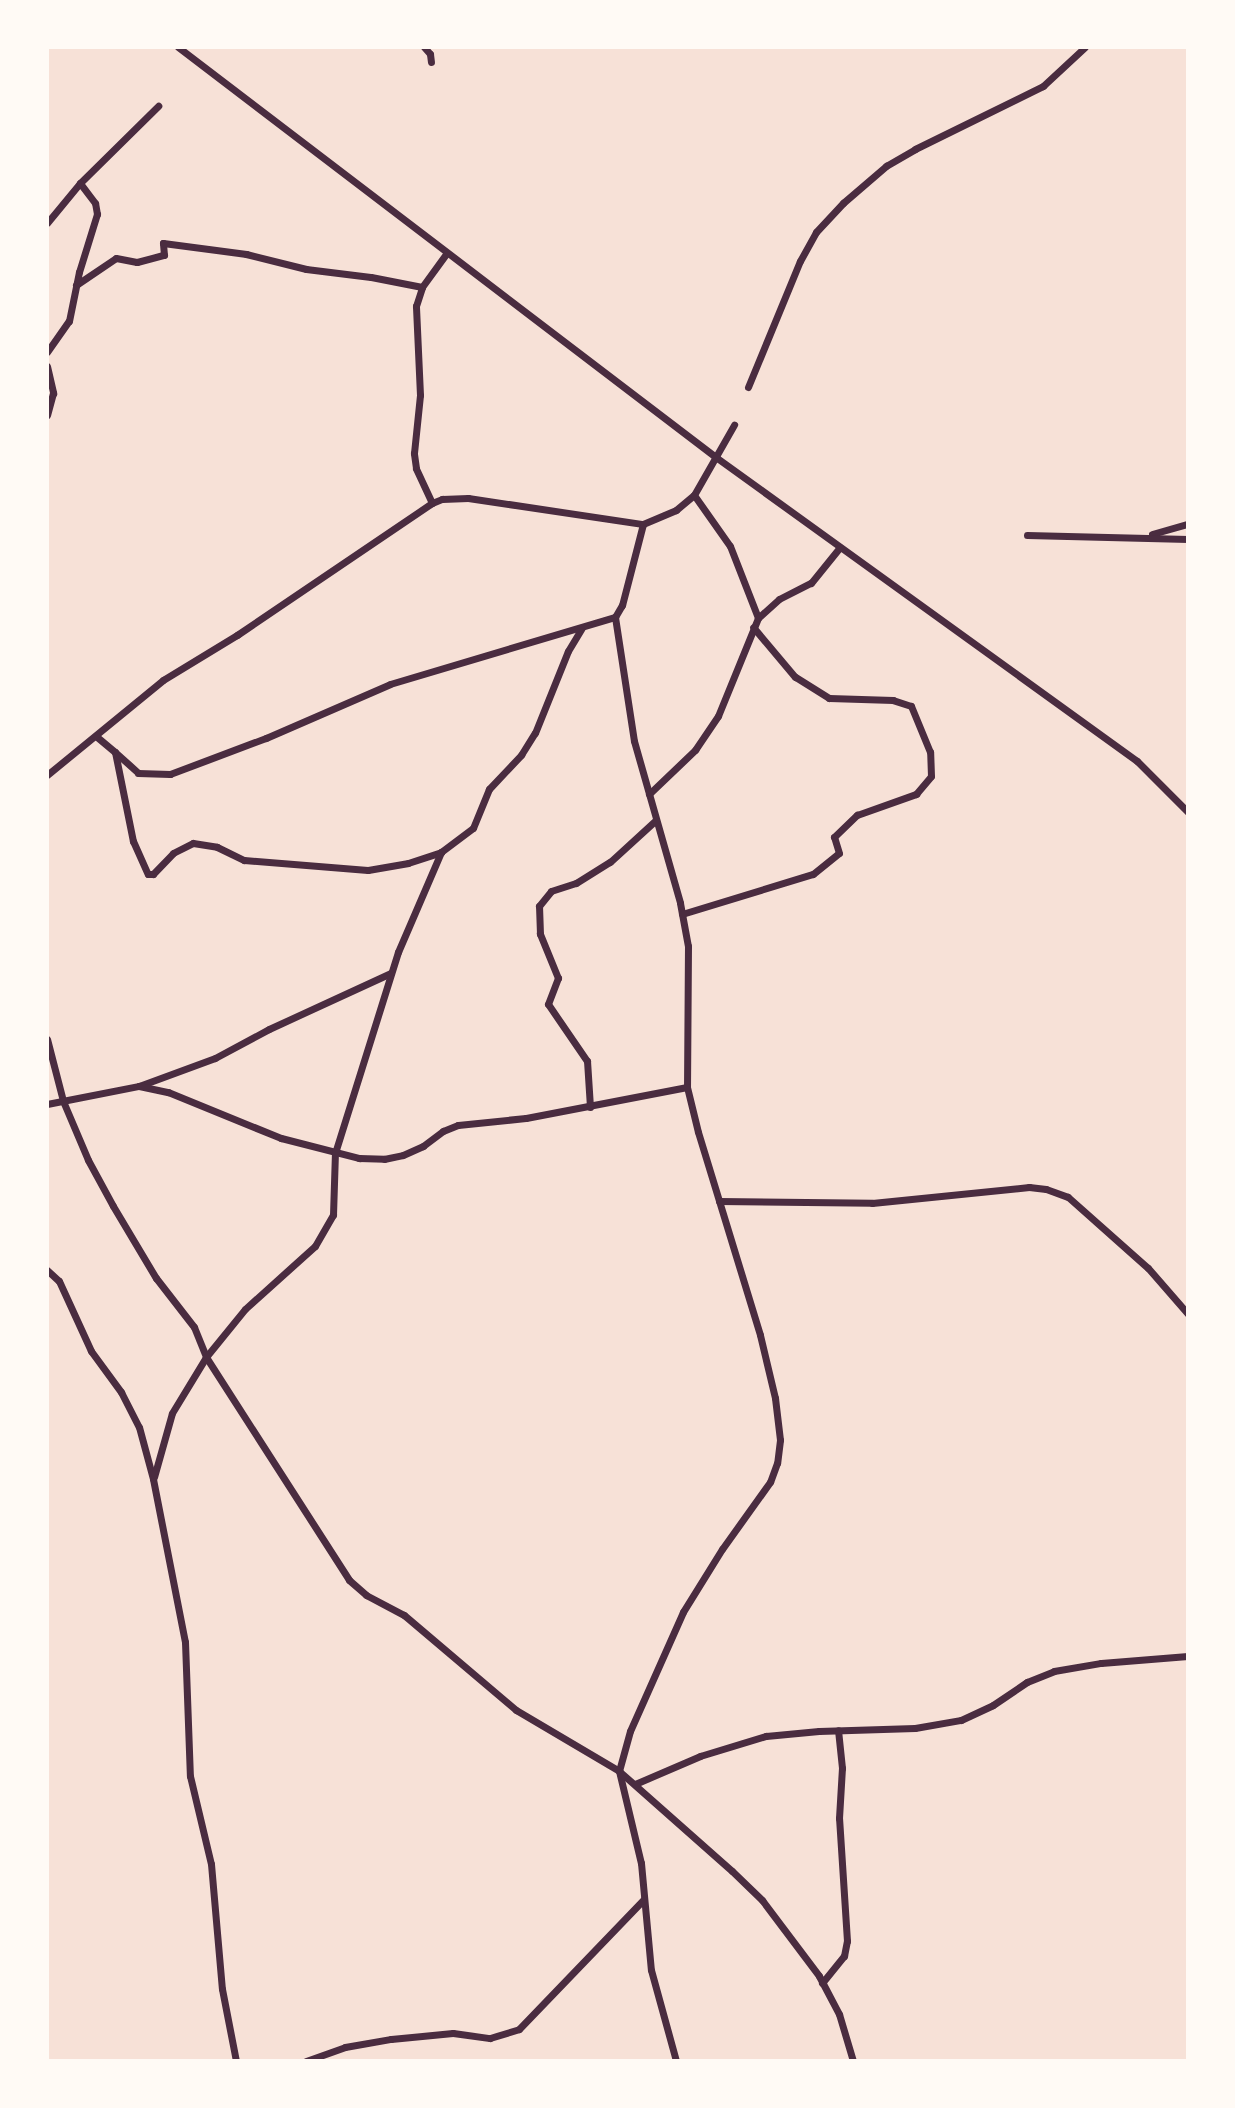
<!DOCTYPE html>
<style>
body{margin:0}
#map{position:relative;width:1235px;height:2108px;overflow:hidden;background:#f7e1d7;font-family:"Source Sans 3",sans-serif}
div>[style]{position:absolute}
.minor>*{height:7px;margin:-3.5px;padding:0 3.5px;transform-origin:3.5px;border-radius:3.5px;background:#4a2c40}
span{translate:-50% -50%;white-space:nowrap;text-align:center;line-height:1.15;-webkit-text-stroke:5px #fffaf5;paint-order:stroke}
.frame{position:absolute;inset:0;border:49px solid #fffaf5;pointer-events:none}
</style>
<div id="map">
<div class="minor">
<i style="left:178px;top:47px;width:678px;rotate:37.33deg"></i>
<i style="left:717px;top:458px;width:518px;rotate:35.81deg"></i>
<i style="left:1137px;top:761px;width:72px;rotate:45deg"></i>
<i style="left:424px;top:47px;width:9px;rotate:49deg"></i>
<i style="left:430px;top:54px;width:8px;rotate:83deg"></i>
<i style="left:47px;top:223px;width:52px;rotate:-50.5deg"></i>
<i style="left:80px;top:183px;width:110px;rotate:-44.6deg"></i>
<i style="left:76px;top:285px;width:48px;rotate:-34deg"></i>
<i style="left:116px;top:258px;width:21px;rotate:11deg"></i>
<i style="left:137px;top:262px;width:28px;rotate:-15deg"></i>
<i style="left:164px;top:255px;width:12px;rotate:-95deg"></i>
<i style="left:163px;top:243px;width:84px;rotate:7.5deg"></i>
<i style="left:246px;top:254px;width:62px;rotate:14deg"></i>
<i style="left:306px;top:269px;width:65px;rotate:7deg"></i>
<i style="left:371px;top:277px;width:52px;rotate:11.1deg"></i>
<i style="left:47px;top:352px;width:38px;rotate:-55deg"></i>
<i style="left:69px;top:321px;width:50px;rotate:-78.5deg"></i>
<i style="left:79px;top:272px;width:61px;rotate:-72.8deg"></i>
<i style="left:97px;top:214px;width:11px;rotate:-100deg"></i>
<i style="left:95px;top:203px;width:25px;rotate:-127deg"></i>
<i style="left:47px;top:366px;width:28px;rotate:77deg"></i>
<i style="left:53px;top:393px;width:23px;rotate:105deg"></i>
<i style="left:748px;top:387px;width:136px;rotate:-67.6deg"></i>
<i style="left:800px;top:261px;width:33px;rotate:-61deg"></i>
<i style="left:816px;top:232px;width:40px;rotate:-47deg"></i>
<i style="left:843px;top:203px;width:57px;rotate:-40.7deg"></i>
<i style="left:886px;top:166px;width:34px;rotate:-30deg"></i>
<i style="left:915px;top:149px;width:143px;rotate:-26.2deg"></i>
<i style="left:1043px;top:86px;width:57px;rotate:-42.9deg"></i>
<i style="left:694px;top:495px;width:62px;rotate:54.8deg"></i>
<i style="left:730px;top:546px;width:77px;rotate:68.7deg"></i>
<i style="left:432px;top:503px;width:38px;rotate:-115deg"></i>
<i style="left:416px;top:468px;width:15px;rotate:-98deg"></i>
<i style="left:414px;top:453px;width:58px;rotate:-84.1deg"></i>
<i style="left:420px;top:395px;width:89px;rotate:-92.6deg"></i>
<i style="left:416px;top:306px;width:20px;rotate:-72deg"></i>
<i style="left:422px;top:287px;width:41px;rotate:-54deg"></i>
<i style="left:643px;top:524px;width:84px;rotate:104.5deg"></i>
<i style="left:622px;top:605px;width:14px;rotate:120deg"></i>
<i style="left:615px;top:617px;width:125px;rotate:81.3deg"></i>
<i style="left:634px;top:741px;width:168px;rotate:74.1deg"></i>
<i style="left:680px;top:903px;width:44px;rotate:79.5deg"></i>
<i style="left:688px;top:946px;width:141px;rotate:90.4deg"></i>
<i style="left:687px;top:1087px;width:46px;rotate:76.3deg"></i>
<i style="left:698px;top:1132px;width:212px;rotate:73deg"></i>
<i style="left:760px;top:1335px;width:65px;rotate:76.6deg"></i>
<i style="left:775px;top:1398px;width:42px;rotate:83.2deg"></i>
<i style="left:780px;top:1440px;width:23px;rotate:97deg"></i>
<i style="left:777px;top:1463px;width:20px;rotate:110deg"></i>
<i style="left:770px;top:1482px;width:82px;rotate:125.6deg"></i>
<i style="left:722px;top:1549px;width:74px;rotate:121.8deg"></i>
<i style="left:683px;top:1612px;width:130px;rotate:114deg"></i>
<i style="left:630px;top:1731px;width:41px;rotate:105.4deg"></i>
<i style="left:619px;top:1771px;width:95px;rotate:76.6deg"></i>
<i style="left:641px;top:1863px;width:107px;rotate:84.7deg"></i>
<i style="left:651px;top:1970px;width:94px;rotate:74.6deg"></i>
<i style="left:1152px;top:534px;width:37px;rotate:-16deg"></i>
<i style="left:1027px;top:535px;width:161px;rotate:1.4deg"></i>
<i style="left:97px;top:737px;width:23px;rotate:40deg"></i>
<i style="left:115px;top:752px;width:91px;rotate:78.6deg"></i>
<i style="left:133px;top:841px;width:36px;rotate:66deg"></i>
<i style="left:148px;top:874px;width:5px"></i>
<i style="left:153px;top:874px;width:29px;rotate:-46deg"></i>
<i style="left:173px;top:853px;width:22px;rotate:-27deg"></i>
<i style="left:193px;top:843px;width:24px;rotate:9deg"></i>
<i style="left:217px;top:847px;width:30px;rotate:26deg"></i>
<i style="left:244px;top:860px;width:124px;rotate:4.6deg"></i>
<i style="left:368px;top:870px;width:41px;rotate:-9.9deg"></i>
<i style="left:408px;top:863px;width:35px;rotate:-18deg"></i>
<i style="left:441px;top:852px;width:40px;rotate:-37deg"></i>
<i style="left:473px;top:828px;width:42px;rotate:-67.7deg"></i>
<i style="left:489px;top:789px;width:47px;rotate:-46.7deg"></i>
<i style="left:521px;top:755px;width:26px;rotate:-58deg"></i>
<i style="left:535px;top:733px;width:88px;rotate:-68.1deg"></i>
<i style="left:568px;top:651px;width:26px;rotate:-59deg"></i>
<i style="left:115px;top:752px;width:31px;rotate:42deg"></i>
<i style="left:138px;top:773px;width:32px;rotate:2deg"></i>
<i style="left:170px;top:774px;width:103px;rotate:-20.6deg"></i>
<i style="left:266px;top:738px;width:135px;rotate:-23.5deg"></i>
<i style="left:390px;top:684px;width:235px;rotate:-16.6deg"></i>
<i style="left:47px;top:775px;width:150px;rotate:-39.3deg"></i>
<i style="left:163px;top:680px;width:87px;rotate:-31.3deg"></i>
<i style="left:237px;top:635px;width:235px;rotate:-34.1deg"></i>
<i style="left:432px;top:503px;width:11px;rotate:-22deg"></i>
<i style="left:442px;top:499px;width:26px;rotate:-2deg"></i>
<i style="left:468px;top:498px;width:177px;rotate:8.5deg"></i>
<i style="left:643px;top:524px;width:36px;rotate:-23deg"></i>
<i style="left:676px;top:510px;width:23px;rotate:-40deg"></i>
<i style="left:694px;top:495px;width:81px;rotate:-60.3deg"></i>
<i style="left:649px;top:794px;width:64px;rotate:-43.7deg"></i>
<i style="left:695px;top:750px;width:41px;rotate:-55.9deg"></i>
<i style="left:718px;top:716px;width:106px;rotate:-67.8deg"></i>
<i style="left:758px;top:618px;width:28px;rotate:-42deg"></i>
<i style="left:779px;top:599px;width:36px;rotate:-27deg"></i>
<i style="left:811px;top:583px;width:46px;rotate:-51.1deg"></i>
<i style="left:682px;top:914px;width:137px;rotate:-17deg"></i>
<i style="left:813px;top:874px;width:33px;rotate:-39deg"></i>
<i style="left:839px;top:853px;width:17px;rotate:-107deg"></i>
<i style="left:834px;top:837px;width:32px;rotate:-44deg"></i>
<i style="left:857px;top:815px;width:63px;rotate:-19.6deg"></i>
<i style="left:916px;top:794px;width:23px;rotate:-50deg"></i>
<i style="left:931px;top:776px;width:24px;rotate:-92deg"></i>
<i style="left:930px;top:752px;width:50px;rotate:-112.4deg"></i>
<i style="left:911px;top:706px;width:19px;rotate:-162deg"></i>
<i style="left:893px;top:700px;width:64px;rotate:-178.2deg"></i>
<i style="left:829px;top:698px;width:40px;rotate:-148deg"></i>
<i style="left:795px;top:677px;width:65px;rotate:-130deg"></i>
<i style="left:47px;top:1039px;width:64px;rotate:75.5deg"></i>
<i style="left:63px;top:1101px;width:64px;rotate:67deg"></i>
<i style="left:88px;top:1160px;width:52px;rotate:61.5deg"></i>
<i style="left:113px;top:1206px;width:84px;rotate:59.2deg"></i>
<i style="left:156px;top:1278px;width:62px;rotate:52.2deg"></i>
<i style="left:194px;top:1327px;width:32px;rotate:68deg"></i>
<i style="left:206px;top:1357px;width:265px;rotate:57.3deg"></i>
<i style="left:349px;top:1580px;width:23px;rotate:41deg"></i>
<i style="left:366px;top:1595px;width:43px;rotate:27.8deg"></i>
<i style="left:404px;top:1615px;width:147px;rotate:40.3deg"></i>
<i style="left:516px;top:1710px;width:120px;rotate:30.6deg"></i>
<i style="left:619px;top:1771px;width:151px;rotate:41.5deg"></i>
<i style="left:732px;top:1871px;width:42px;rotate:44deg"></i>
<i style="left:762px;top:1900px;width:95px;rotate:53.1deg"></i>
<i style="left:819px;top:1976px;width:43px;rotate:62.2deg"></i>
<i style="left:839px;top:2014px;width:49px;rotate:73.4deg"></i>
<i style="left:139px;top:1086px;width:81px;rotate:-20.2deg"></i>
<i style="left:215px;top:1058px;width:61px;rotate:-28.2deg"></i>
<i style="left:269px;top:1029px;width:134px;rotate:-24.7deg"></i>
<i style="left:47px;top:1104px;width:94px;rotate:-11.1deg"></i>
<i style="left:139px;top:1086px;width:30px;rotate:12deg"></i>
<i style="left:168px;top:1092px;width:122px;rotate:22.2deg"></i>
<i style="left:281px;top:1138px;width:81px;rotate:14.4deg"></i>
<i style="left:359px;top:1158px;width:25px;rotate:2deg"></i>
<i style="left:384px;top:1159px;width:19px;rotate:-12deg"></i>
<i style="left:403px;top:1155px;width:22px;rotate:-24deg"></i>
<i style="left:423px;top:1146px;width:25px;rotate:-37deg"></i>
<i style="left:443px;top:1131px;width:16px;rotate:-22deg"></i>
<i style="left:458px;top:1125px;width:68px;rotate:-5.9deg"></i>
<i style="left:526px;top:1118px;width:164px;rotate:-10.9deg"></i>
<i style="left:590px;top:1107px;width:46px;rotate:-93.7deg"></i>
<i style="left:587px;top:1061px;width:69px;rotate:-124.4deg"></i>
<i style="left:548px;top:1004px;width:28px;rotate:-69deg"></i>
<i style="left:558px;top:978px;width:48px;rotate:-112.2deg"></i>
<i style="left:540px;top:934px;width:28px;rotate:-92deg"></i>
<i style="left:539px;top:906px;width:19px;rotate:-51deg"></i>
<i style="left:551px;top:891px;width:26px;rotate:-18deg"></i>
<i style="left:576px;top:883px;width:40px;rotate:-32deg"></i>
<i style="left:610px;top:862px;width:62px;rotate:-42.4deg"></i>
<i style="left:719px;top:1201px;width:153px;rotate:0.7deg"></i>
<i style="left:872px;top:1203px;width:158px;rotate:-5.8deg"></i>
<i style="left:1029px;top:1187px;width:17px;rotate:7deg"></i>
<i style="left:1046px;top:1189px;width:23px;rotate:20deg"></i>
<i style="left:1068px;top:1197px;width:107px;rotate:41.6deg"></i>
<i style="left:1148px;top:1268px;width:61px;rotate:49deg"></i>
<i style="left:47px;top:1270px;width:16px;rotate:43deg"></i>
<i style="left:59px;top:1281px;width:77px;rotate:65.4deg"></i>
<i style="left:91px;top:1351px;width:51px;rotate:53.8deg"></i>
<i style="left:121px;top:1392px;width:39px;rotate:63deg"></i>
<i style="left:139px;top:1427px;width:54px;rotate:74.9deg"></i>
<i style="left:153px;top:1479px;width:166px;rotate:78.9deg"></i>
<i style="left:185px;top:1642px;width:134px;rotate:87.9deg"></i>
<i style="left:190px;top:1776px;width:90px;rotate:76.6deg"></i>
<i style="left:211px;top:1864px;width:125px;rotate:85deg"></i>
<i style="left:222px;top:1989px;width:73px;rotate:79deg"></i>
<i style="left:154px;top:1477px;width:66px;rotate:-74.3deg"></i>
<i style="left:172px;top:1413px;width:66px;rotate:-58.7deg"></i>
<i style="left:206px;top:1357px;width:62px;rotate:-50.9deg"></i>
<i style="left:245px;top:1309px;width:94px;rotate:-42deg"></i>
<i style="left:315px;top:1246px;width:36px;rotate:-60deg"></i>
<i style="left:333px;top:1215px;width:62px;rotate:-88.2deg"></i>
<i style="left:335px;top:1153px;width:211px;rotate:-72.6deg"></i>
<i style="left:398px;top:952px;width:109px;rotate:-66.7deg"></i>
<i style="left:635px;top:1784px;width:71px;rotate:-23.3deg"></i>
<i style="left:700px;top:1756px;width:69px;rotate:-16.9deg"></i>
<i style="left:766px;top:1736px;width:53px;rotate:-5.4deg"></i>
<i style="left:819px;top:1731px;width:96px;rotate:-1.8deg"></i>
<i style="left:915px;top:1728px;width:47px;rotate:-9.9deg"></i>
<i style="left:961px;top:1720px;width:35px;rotate:-25deg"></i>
<i style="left:993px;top:1705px;width:41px;rotate:-34.1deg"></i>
<i style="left:1027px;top:1682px;width:29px;rotate:-22deg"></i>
<i style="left:1054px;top:1671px;width:48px;rotate:-9.7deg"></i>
<i style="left:1101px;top:1663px;width:87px;rotate:-4.6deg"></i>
<i style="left:822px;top:1983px;width:35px;rotate:-51deg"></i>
<i style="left:844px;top:1956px;width:15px;rotate:-79deg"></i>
<i style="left:847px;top:1941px;width:123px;rotate:-93.7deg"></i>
<i style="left:839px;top:1818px;width:50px;rotate:-86.6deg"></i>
<i style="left:842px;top:1768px;width:38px;rotate:-96deg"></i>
<i style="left:306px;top:2061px;width:41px;rotate:-19.7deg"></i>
<i style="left:345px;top:2047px;width:47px;rotate:-9.9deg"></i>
<i style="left:391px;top:2039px;width:62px;rotate:-5.5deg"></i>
<i style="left:453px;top:2033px;width:37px;rotate:8deg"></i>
<i style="left:490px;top:2038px;width:30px;rotate:-17deg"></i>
<i style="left:519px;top:2029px;width:180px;rotate:-46.1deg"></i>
</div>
<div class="frame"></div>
</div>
